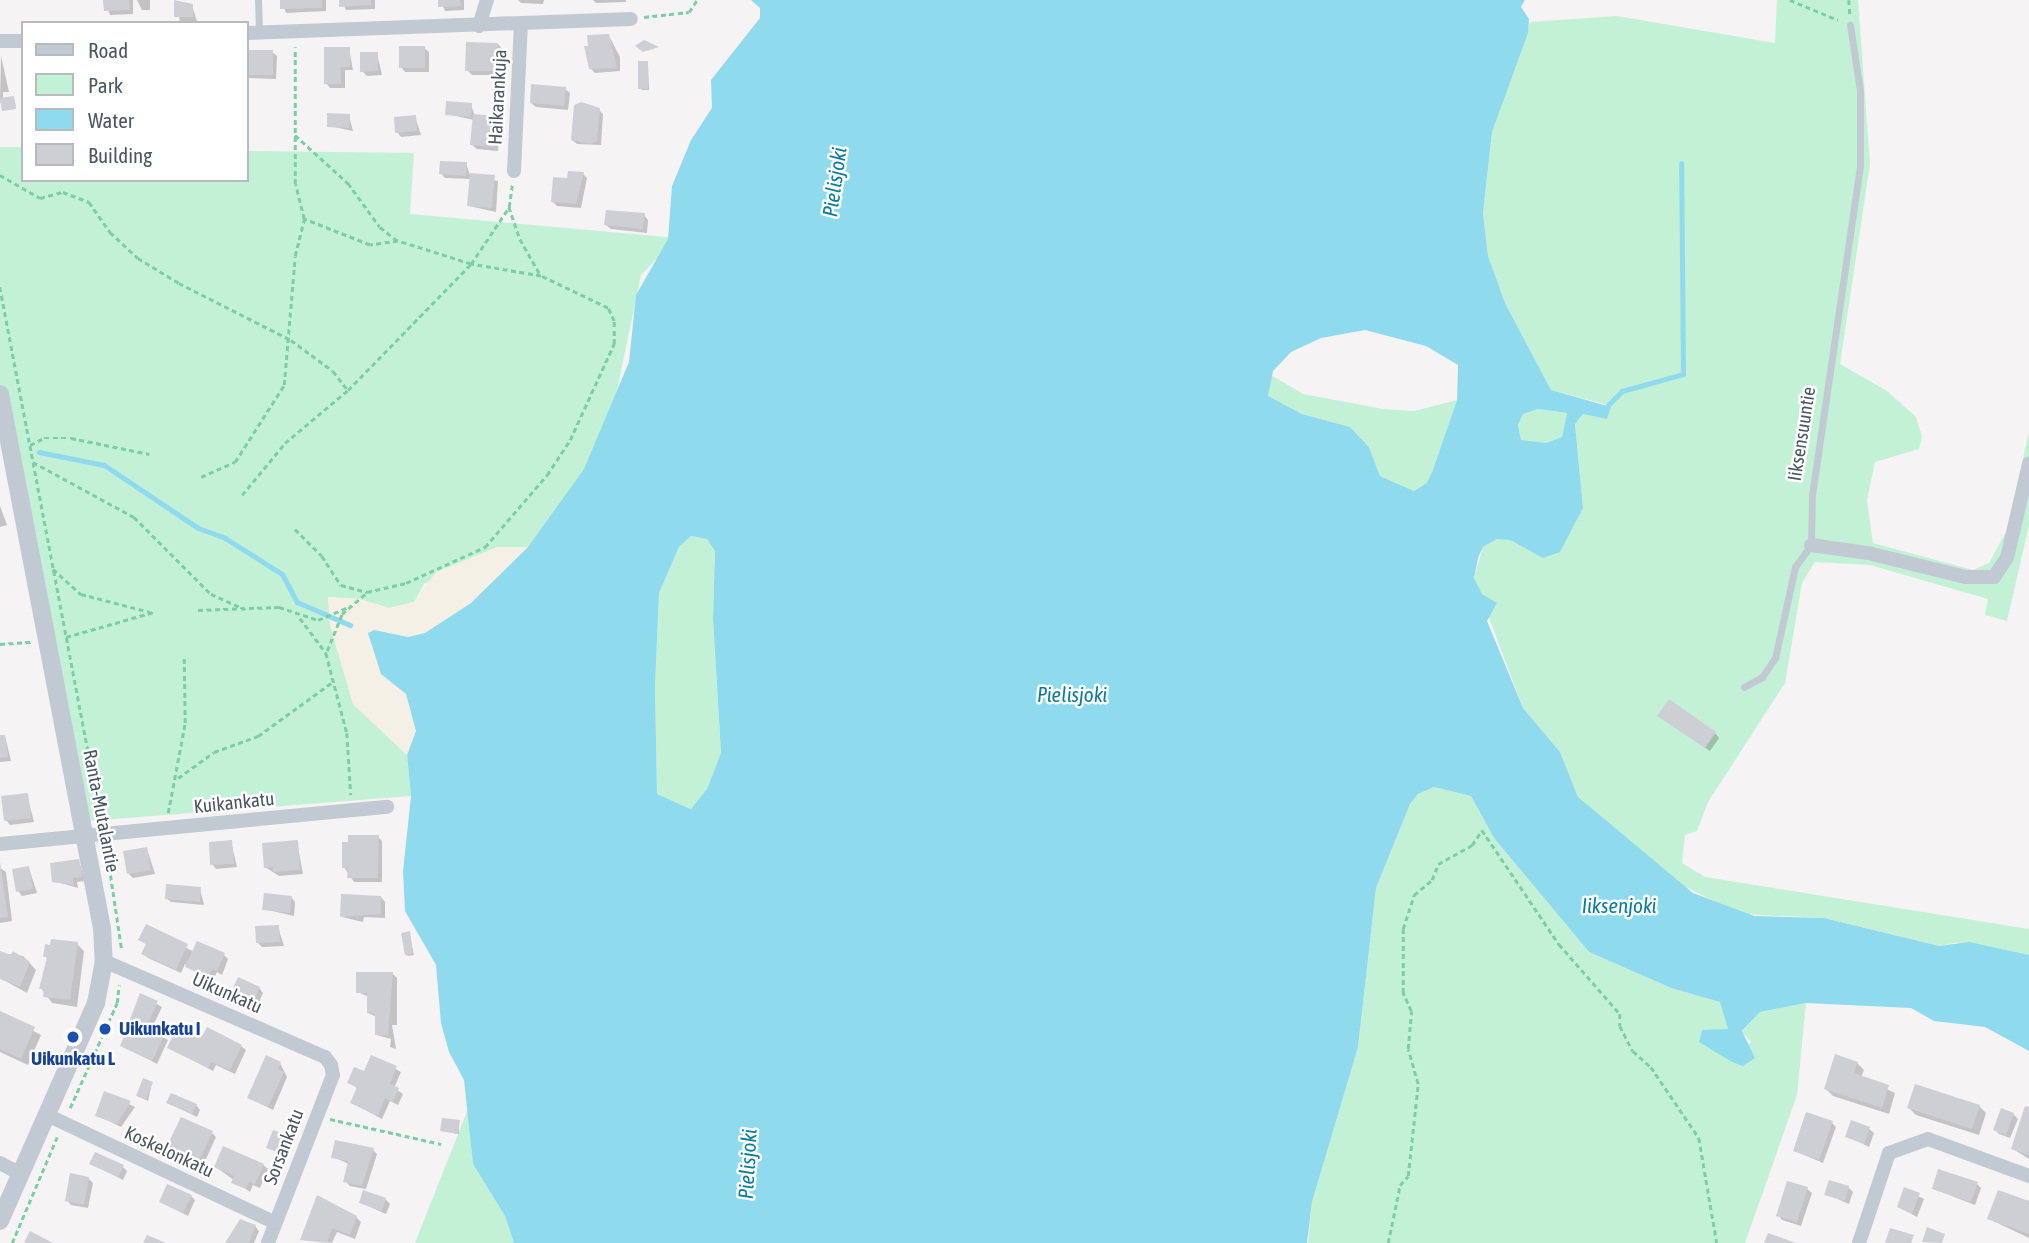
<!DOCTYPE html>
<style>
body{margin:0}
#map{position:relative;width:2029px;height:1243px;overflow:hidden;background:#f5f3f3;font-family:"Asap Condensed",sans-serif}
div>[style]{position:absolute}
.green>*{inset:0;background:#c3f1d5}
.sand>*{inset:0;background:#f5f0e5}
.water>*{inset:0;background:#90daee}
.shadow>*{inset:0;background:#0003}
.stream>*{height:5px;margin:-2.5px;padding:0 2.5px;transform-origin:2.5px;border-radius:2.5px;background:#90daee}
.building>*{inset:0;background:#cdcfd5}
.path>*{height:2.5px;margin-top:-1.25px;transform-origin:0;background:repeating-linear-gradient(90deg,#7ad0a6 0 5px,transparent 0 8.5px)}
.service>*{height:7px;margin:-3.5px;padding:0 3.5px;transform-origin:3.5px;border-radius:3.5px;background:#c1cad2}
.minor>*{height:14px;margin:-7px;padding:0 7px;transform-origin:7px;border-radius:7px;background:#c1cad2}
.tertiary>*{height:18px;margin:-9px;padding:0 9px;transform-origin:9px;border-radius:9px;background:#c1cad2}
.dots>*{width:19px;height:19px;translate:-50% -50%;box-sizing:border-box;border:4px solid #fff;border-radius:50%}
span{translate:-50% -50%;white-space:nowrap;text-align:center;line-height:1.15;-webkit-text-stroke:5px #fff;paint-order:stroke}
.street-label{font-size:19px;color:#4a5661}
.transit-label{font-size:19px;color:#164399;font-weight:700}
.left{translate:0 -50%;text-align:left}
.water-label{font-size:21px;color:#0c7c9b;font-style:italic}
.legend{position:absolute;left:21px;top:21px;width:228px;height:161px;box-sizing:border-box;background:#fff;border:2px solid #b7bbc0;margin:0;padding:9px 12px;list-style:none;font-size:21px;color:#4a5661}
.legend li{display:flex;align-items:center;gap:14px;height:35px}
.legend b{width:35px;border:2px solid #b7bbc0}
</style>
<div id="map">
<div class="green">
<i style="clip-path:polygon(1777px 0,1858px 0,1870px 164px,1840px 364px,1887px 391px,1916px 417px,1922px 437px,1919px 449px,1875px 462px,1867px 500px,1873px 543px,1973px 570px,1989px 563px,2007px 530px,2029px 432px,2029px 525px,2007px 621px,1985px 615px,1988px 599px,1870px 565px,1815px 562px,1802px 583px,1785px 683px,1708px 802px,1697px 831px,1685px 835px,1682px 863px,1705px 877px,2029px 929px,2029px 955px,1955px 943px,1939px 946px,1824px 918px,1740px 914px,1672px 880px,1578px 797px,1560px 752px,1523px 708px,1474px 578px,1483px 547px,1497px 539px,1510px 540px,1543px 558px,1583px 508px,1575px 424px,1583px 414px,1608px 405px,1551px 390px,1505px 303px,1488px 256px,1483px 213px,1492px 132px,1530px 22px,1617px 16px,1775px 43px)"></i>
<i style="clip-path:polygon(0 147px,23px 147px,23px 180px,247px 180px,247px 151px,414px 153px,410px 214px,677px 238px,641px 275px,611px 419px,587px 478px,528px 547px,497px 547px,424px 584px,414px 602px,389px 608px,359px 599px,328px 597px,330px 625px,353px 704px,407px 755px,411px 796px,88px 821px,0 436px)"></i>
<i style="clip-path:polygon(1271px 375px,1303px 394px,1383px 409px,1414px 411px,1457px 400px,1428px 483px,1414px 491px,1380px 476px,1369px 447px,1350px 427px,1302px 414px,1268px 396px)"></i>
<i style="clip-path:polygon(1538px 409px,1567px 413px,1562px 437px,1546px 443px,1521px 440px,1518px 425px,1523px 414px)"></i>
<i style="clip-path:polygon(691px 536px,707px 539px,715px 551px,713px 618px,721px 754px,707px 789px,692px 809px,657px 794px,655px 687px,659px 593px,679px 547px)"></i>
<i style="clip-path:polygon(1434px 787px,1471px 796px,1494px 838px,1589px 952px,1671px 988px,1720px 1002px,1729px 1030px,1702px 1030px,1711px 1047px,1732px 1062px,1751px 1042px,1742px 1032px,1760px 1012px,1806px 1003px,1797px 1095px,1745px 1243px,1308px 1243px,1312px 1202px,1358px 1047px,1376px 888px,1410px 804px,1418px 794px)"></i>
<i style="clip-path:polygon(468px 1109px,473px 1164px,505px 1216px,514px 1243px,415px 1243px)"></i>
</div>
<div class="sand">
<i style="clip-path:polygon(497px 547px,528px 547px,471px 603px,436px 628px,408px 637px,374px 630px,371px 644px,382px 674px,406px 694px,412px 713px,416px 731px,407px 755px,353px 704px,330px 625px,328px 597px,359px 599px,389px 608px,414px 602px,436px 572px)"></i>
</div>
<div class="water">
<i style="clip-path:polygon(evenodd,751px 0,1525px 0,1521px 7px,1529px 19px,1528px 33px,1492px 132px,1483px 213px,1488px 256px,1505px 303px,1551px 390px,1611px 407px,1607px 419px,1583px 414px,1575px 424px,1583px 508px,1560px 552px,1543px 558px,1510px 540px,1497px 539px,1483px 547px,1478px 558px,1474px 578px,1482px 594px,1497px 603px,1487px 621px,1523px 708px,1560px 752px,1578px 797px,1693px 893px,1754px 916px,1824px 918px,1939px 946px,1969px 942px,2029px 955px,2029px 1051px,1985px 1027px,1934px 1021px,1911px 1008px,1806px 1003px,1760px 1012px,1742px 1031px,1755px 1058px,1743px 1066px,1732px 1062px,1699px 1042px,1702px 1030px,1728px 1029px,1720px 1002px,1671px 988px,1589px 952px,1494px 838px,1471px 796px,1434px 787px,1418px 794px,1410px 804px,1376px 888px,1358px 1047px,1312px 1202px,1307px 1243px,514px 1243px,505px 1216px,473px 1164px,464px 1080px,449px 1052px,441px 1023px,436px 965px,405px 911px,403px 871px,411px 796px,407px 755px,416px 731px,406px 694px,381px 674px,368px 633px,374px 630px,408px 637px,425px 633px,471px 603px,528px 547px,584px 469px,629px 362px,636px 295px,668px 239px,672px 186px,691px 140px,712px 108px,711px 80px,760px 18px,760px 8px,751px 0,1365px 330px,1426px 346px,1458px 365px,1457px 400px,1432px 472px,1427px 483px,1414px 491px,1380px 476px,1369px 447px,1350px 427px,1302px 414px,1268px 396px,1273px 371px,1291px 352px,1321px 338px,1365px 330px,751px 0,1538px 409px,1567px 413px,1562px 437px,1546px 443px,1521px 440px,1518px 425px,1523px 414px,1538px 409px,751px 0,691px 536px,707px 539px,715px 551px,713px 618px,721px 753px,707px 789px,691px 809px,657px 794px,655px 687px,659px 593px,679px 547px,691px 536px)"></i>
</div>
<div class="shadow">
<i style="clip-path:polygon(105px 0,133px 0,133px 14px,110px 15px)"></i>
<i style="clip-path:polygon(137px 0,150px 0,150px 10px,142px 10px)"></i>
<i style="clip-path:polygon(282px 0,326px 0,326px 11px,286px 13px)"></i>
<i style="clip-path:polygon(341px 0,375px 0,375px 9px,346px 10px)"></i>
<i style="clip-path:polygon(440px 0,464px 0,464px 10px,445px 11px)"></i>
<i style="clip-path:polygon(518px 0,544px 0,543px 4px,521px 3px)"></i>
<i style="clip-path:polygon(593px 0,626px 0,626px 2px,596px 3px)"></i>
<i style="clip-path:polygon(175px 1px,192px 6px,197px 21px,180px 21px)"></i>
<i style="clip-path:polygon(609px 36px,620px 57px,620px 71px,595px 73px,590px 68px)"></i>
<i style="clip-path:polygon(498px 44px,502px 49px,502px 75px,472px 75px,467px 70px)"></i>
<i style="clip-path:polygon(424px 48px,429px 52px,429px 72px,405px 72px,401px 67px)"></i>
<i style="clip-path:polygon(349px 49px,353px 70px,345px 70px,345px 88px,330px 88px,326px 83px)"></i>
<i style="clip-path:polygon(247px 51px,272px 52px,277px 56px,276px 79px,247px 78px,247px 84px)"></i>
<i style="clip-path:polygon(377px 53px,382px 75px,367px 76px,362px 71px)"></i>
<i style="clip-path:polygon(1px 56px,9px 92px,3px 92px,3px 100px,14px 98px,16px 107px,3px 109px,0 101px)"></i>
<i style="clip-path:polygon(648px 63px,649px 90px,642px 90px,640px 88px)"></i>
<i style="clip-path:polygon(565px 89px,570px 93px,568px 110px,536px 107px,531px 103px)"></i>
<i style="clip-path:polygon(471px 105px,475px 116px,500px 122px,498px 151px,477px 149px,472px 145px,474px 120px,447px 114px)"></i>
<i style="clip-path:polygon(599px 110px,603px 114px,601px 145px,577px 144px,572px 140px)"></i>
<i style="clip-path:polygon(349px 116px,353px 131px,329px 126px)"></i>
<i style="clip-path:polygon(415px 117px,421px 135px,401px 137px,397px 132px)"></i>
<i style="clip-path:polygon(466px 164px,470px 175px,498px 181px,496px 212px,469px 206px,471px 179px,445px 178px,441px 173px)"></i>
<i style="clip-path:polygon(583px 174px,587px 178px,581px 208px,557px 206px,553px 202px,569px 180px)"></i>
<i style="clip-path:polygon(644px 215px,648px 220px,647px 233px,611px 229px,606px 225px)"></i>
<i style="clip-path:polygon(0 506px,7px 525px,0 527px)"></i>
<i style="clip-path:polygon(1664px 720px,1715px 733px,1719px 738px,1710px 751px)"></i>
<i style="clip-path:polygon(5px 736px,11px 761px,0 762px,0 737px)"></i>
<i style="clip-path:polygon(27px 795px,34px 822px,10px 825px,6px 820px)"></i>
<i style="clip-path:polygon(378px 837px,382px 841px,382px 882px,354px 882px,344px 867px)"></i>
<i style="clip-path:polygon(231px 842px,237px 867px,216px 869px,212px 864px)"></i>
<i style="clip-path:polygon(297px 842px,303px 874px,279px 876px,265px 867px)"></i>
<i style="clip-path:polygon(147px 849px,155px 874px,133px 878px,128px 873px)"></i>
<i style="clip-path:polygon(79px 861px,85px 881px,77px 882px,78px 888px,54px 881px)"></i>
<i style="clip-path:polygon(0 868px,6px 872px,12px 921px,0 923px)"></i>
<i style="clip-path:polygon(29px 868px,37px 893px,22px 896px,18px 891px)"></i>
<i style="clip-path:polygon(200px 889px,204px 905px,171px 902px,166px 898px)"></i>
<i style="clip-path:polygon(291px 897px,295px 902px,294px 916px,264px 909px)"></i>
<i style="clip-path:polygon(381px 897px,385px 902px,385px 918px,364px 917px,363px 922px,342px 917px)"></i>
<i style="clip-path:polygon(147px 926px,194px 952px,224px 955px,228px 959px,222px 975px,217px 972px,213px 980px,185px 964px,181px 973px,148px 958px,143px 953px,147px 945px,140px 940px)"></i>
<i style="clip-path:polygon(278px 927px,284px 946px,262px 947px,258px 943px)"></i>
<i style="clip-path:polygon(409px 933px,414px 955px,408px 956px,406px 955px)"></i>
<i style="clip-path:polygon(77px 944px,84px 951px,77px 1007px,52px 1003px,41px 988px,48px 959px,45px 956px)"></i>
<i style="clip-path:polygon(0 953px,23px 956px,36px 970px,27px 993px,0 978px)"></i>
<i style="clip-path:polygon(393px 974px,397px 978px,397px 1025px,392px 1025px,396px 1049px,390px 1047px,391px 1039px,377px 1035px,377px 1017px,368px 1013px,369px 997px,358px 992px)"></i>
<i style="clip-path:polygon(259px 988px,263px 993px,254px 1014px,229px 1000px)"></i>
<i style="clip-path:polygon(141px 995px,162px 1007px,151px 1030px,168px 1040px,157px 1064px,123px 1046px)"></i>
<i style="clip-path:polygon(0 1013px,41px 1035px,28px 1065px,0 1052px)"></i>
<i style="clip-path:polygon(241px 1046px,246px 1050px,235px 1074px,216px 1065px,213px 1071px,169px 1047px)"></i>
<i style="clip-path:polygon(372px 1057px,401px 1072px,394px 1088px,403px 1094px,398px 1105px,390px 1101px,382px 1119px,352px 1103px,358px 1089px,349px 1082px,365px 1073px)"></i>
<i style="clip-path:polygon(280px 1063px,287px 1077px,273px 1110px,249px 1098px)"></i>
<i style="clip-path:polygon(1857px 1063px,1864px 1070px,1861px 1077px,1895px 1093px,1889px 1114px,1833px 1096px,1826px 1089px)"></i>
<i style="clip-path:polygon(152px 1083px,148px 1101px,138px 1096px)"></i>
<i style="clip-path:polygon(105px 1093px,135px 1107px,121px 1127px,97px 1115px)"></i>
<i style="clip-path:polygon(168px 1103px,196px 1105px,200px 1110px,197px 1117px)"></i>
<i style="clip-path:polygon(1979px 1106px,1986px 1113px,1979px 1135px,1916px 1115px,1909px 1108px)"></i>
<i style="clip-path:polygon(2029px 1109px,2029px 1159px,2013px 1149px)"></i>
<i style="clip-path:polygon(2013px 1114px,2018px 1119px,2010px 1138px,1999px 1134px,1995px 1130px)"></i>
<i style="clip-path:polygon(459px 1122px,459px 1134px,442px 1131px)"></i>
<i style="clip-path:polygon(1832px 1123px,1836px 1127px,1823px 1163px,1795px 1151px)"></i>
<i style="clip-path:polygon(1869px 1129px,1874px 1133px,1869px 1147px,1847px 1136px)"></i>
<i style="clip-path:polygon(212px 1133px,216px 1137px,202px 1168px,167px 1149px)"></i>
<i style="clip-path:polygon(289px 1138px,293px 1142px,288px 1157px,268px 1147px)"></i>
<i style="clip-path:polygon(373px 1150px,377px 1154px,366px 1189px,350px 1186px,345px 1181px,349px 1164px,333px 1157px)"></i>
<i style="clip-path:polygon(91px 1163px,123px 1167px,127px 1171px,123px 1180px)"></i>
<i style="clip-path:polygon(263px 1165px,268px 1169px,260px 1188px,253px 1185px,250px 1192px,216px 1167px)"></i>
<i style="clip-path:polygon(88px 1178px,93px 1183px,88px 1208px,71px 1205px,67px 1200px)"></i>
<i style="clip-path:polygon(1977px 1184px,1981px 1188px,1975px 1205px,1934px 1189px)"></i>
<i style="clip-path:polygon(1848px 1187px,1853px 1192px,1849px 1204px,1826px 1194px)"></i>
<i style="clip-path:polygon(1807px 1189px,1812px 1193px,1801px 1226px,1782px 1220px,1778px 1215px)"></i>
<i style="clip-path:polygon(1905px 1190px,1924px 1199px,1917px 1217px,1899px 1207px)"></i>
<i style="clip-path:polygon(191px 1196px,195px 1200px,188px 1216px,161px 1202px)"></i>
<i style="clip-path:polygon(385px 1199px,390px 1204px,386px 1214px,361px 1203px)"></i>
<i style="clip-path:polygon(2029px 1203px,2029px 1238px,1989px 1219px)"></i>
<i style="clip-path:polygon(356px 1217px,361px 1222px,355px 1239px,337px 1232px,332px 1243px,302px 1239px)"></i>
<i style="clip-path:polygon(255px 1226px,259px 1231px,254px 1243px,227px 1243px)"></i>
</div>
<div class="stream">
<i style="left:1608px;top:405px;width:20px;rotate:-45deg"></i>
<i style="left:1622px;top:391px;width:63px;rotate:-15.6deg"></i>
<i style="left:1683px;top:374px;width:211px;rotate:-90.5deg"></i>
<i style="left:39px;top:452px;width:66px;rotate:11.3deg"></i>
<i style="left:104px;top:465px;width:113px;rotate:33.8deg"></i>
<i style="left:198px;top:528px;width:29px;rotate:20deg"></i>
<i style="left:225px;top:538px;width:67px;rotate:32.3deg"></i>
<i style="left:282px;top:574px;width:32px;rotate:62deg"></i>
<i style="left:297px;top:602px;width:58px;rotate:23.5deg"></i>
</div>
<div class="building">
<i style="clip-path:polygon(103px 0,129px 0,130px 10px,104px 11px)"></i>
<i style="clip-path:polygon(174px 0,193px 4px,193px 17px,174px 17px)"></i>
<i style="clip-path:polygon(280px 0,322px 0,322px 8px,280px 9px)"></i>
<i style="clip-path:polygon(339px 0,371px 0,371px 5px,339px 7px)"></i>
<i style="clip-path:polygon(438px 0,460px 0,461px 6px,438px 7px)"></i>
<i style="clip-path:polygon(609px 34px,617px 68px,589px 69px,584px 46px,588px 46px,587px 35px)"></i>
<i style="clip-path:polygon(644px 40px,659px 47px,643px 52px,635px 46px)"></i>
<i style="clip-path:polygon(466px 42px,498px 43px,498px 71px,465px 71px)"></i>
<i style="clip-path:polygon(399px 46px,425px 46px,425px 68px,399px 68px)"></i>
<i style="clip-path:polygon(324px 47px,350px 47px,350px 67px,341px 67px,341px 84px,324px 84px)"></i>
<i style="clip-path:polygon(247px 50px,273px 50px,273px 75px,247px 75px)"></i>
<i style="clip-path:polygon(360px 52px,378px 52px,378px 71px,360px 72px)"></i>
<i style="clip-path:polygon(638px 61px,648px 61px,648px 89px,638px 89px)"></i>
<i style="clip-path:polygon(531px 84px,566px 87px,564px 106px,530px 103px)"></i>
<i style="clip-path:polygon(14px 96px,16px 109px,2px 111px,0 98px)"></i>
<i style="clip-path:polygon(446px 101px,472px 103px,471px 117px,445px 115px)"></i>
<i style="clip-path:polygon(581px 102px,600px 108px,597px 141px,590px 144px,571px 140px,574px 105px)"></i>
<i style="clip-path:polygon(327px 113px,350px 114px,349px 128px,327px 127px)"></i>
<i style="clip-path:polygon(473px 114px,496px 116px,494px 147px,470px 145px)"></i>
<i style="clip-path:polygon(416px 115px,417px 131px,395px 133px,394px 117px)"></i>
<i style="clip-path:polygon(440px 161px,467px 162px,466px 176px,439px 174px)"></i>
<i style="clip-path:polygon(568px 171px,584px 172px,576px 204px,551px 202px,553px 177px,567px 178px)"></i>
<i style="clip-path:polygon(470px 173px,495px 175px,492px 208px,467px 206px)"></i>
<i style="clip-path:polygon(606px 210px,645px 213px,643px 229px,604px 225px)"></i>
<i style="clip-path:polygon(1669px 699px,1716px 732px,1705px 748px,1657px 716px)"></i>
<i style="clip-path:polygon(0 735px,5px 735px,8px 757px,0 758px)"></i>
<i style="clip-path:polygon(28px 793px,31px 818px,4px 821px,1px 796px)"></i>
<i style="clip-path:polygon(348px 835px,379px 835px,378px 878px,347px 878px,348px 868px,342px 868px,342px 842px,348px 842px)"></i>
<i style="clip-path:polygon(232px 840px,234px 864px,210px 865px,209px 842px)"></i>
<i style="clip-path:polygon(298px 840px,300px 870px,273px 872px,273px 867px,264px 868px,262px 843px)"></i>
<i style="clip-path:polygon(147px 847px,151px 870px,127px 874px,123px 851px)"></i>
<i style="clip-path:polygon(79px 859px,82px 877px,73px 878px,74px 885px,52px 882px,50px 863px)"></i>
<i style="clip-path:polygon(0 862px,8px 917px,0 918px)"></i>
<i style="clip-path:polygon(29px 866px,33px 889px,16px 892px,12px 869px)"></i>
<i style="clip-path:polygon(166px 884px,201px 887px,200px 902px,165px 899px)"></i>
<i style="clip-path:polygon(264px 893px,292px 896px,290px 913px,262px 910px)"></i>
<i style="clip-path:polygon(341px 894px,381px 896px,381px 914px,340px 917px)"></i>
<i style="clip-path:polygon(146px 924px,188px 944px,176px 970px,141px 954px,146px 944px,138px 940px)"></i>
<i style="clip-path:polygon(279px 925px,280px 942px,256px 943px,255px 926px)"></i>
<i style="clip-path:polygon(410px 931px,413px 954px,405px 955px,401px 933px)"></i>
<i style="clip-path:polygon(51px 939px,78px 942px,70px 1000px,43px 997px,44px 989px,39px 989px,47px 957px,43px 957px,45px 944px,50px 945px)"></i>
<i style="clip-path:polygon(197px 941px,225px 953px,217px 971px,212px 969px,208px 977px,185px 967px)"></i>
<i style="clip-path:polygon(0 951px,11px 955px,13px 951px,30px 962px,20px 987px,0 979px)"></i>
<i style="clip-path:polygon(356px 972px,393px 972px,388px 1035px,375px 1035px,375px 1014px,367px 1013px,367px 993px,356px 993px)"></i>
<i style="clip-path:polygon(238px 977px,260px 987px,249px 1011px,227px 1001px)"></i>
<i style="clip-path:polygon(140px 993px,158px 1001px,147px 1026px,165px 1034px,152px 1061px,120px 1046px)"></i>
<i style="clip-path:polygon(0 1011px,35px 1027px,21px 1059px,0 1049px)"></i>
<i style="clip-path:polygon(179px 1023px,203px 1035px,207px 1027px,242px 1045px,230px 1070px,211px 1062px,208px 1068px,167px 1048px)"></i>
<i style="clip-path:polygon(1835px 1054px,1858px 1062px,1854px 1073px,1889px 1085px,1882px 1108px,1824px 1089px)"></i>
<i style="clip-path:polygon(266px 1055px,281px 1062px,278px 1069px,284px 1072px,268px 1107px,247px 1098px)"></i>
<i style="clip-path:polygon(371px 1055px,397px 1066px,390px 1084px,399px 1088px,393px 1102px,385px 1098px,378px 1116px,350px 1103px,357px 1087px,347px 1083px,354px 1067px,364px 1071px)"></i>
<i style="clip-path:polygon(143px 1078px,153px 1082px,146px 1100px,136px 1096px)"></i>
<i style="clip-path:polygon(1915px 1084px,1980px 1105px,1972px 1129px,1907px 1108px)"></i>
<i style="clip-path:polygon(104px 1091px,131px 1101px,117px 1124px,95px 1116px)"></i>
<i style="clip-path:polygon(171px 1093px,197px 1104px,192px 1114px,166px 1103px)"></i>
<i style="clip-path:polygon(2025px 1106px,2029px 1107px,2029px 1155px,2011px 1149px)"></i>
<i style="clip-path:polygon(2001px 1108px,2014px 1113px,2006px 1135px,1993px 1130px)"></i>
<i style="clip-path:polygon(1806px 1112px,1833px 1121px,1819px 1160px,1793px 1151px)"></i>
<i style="clip-path:polygon(181px 1117px,213px 1131px,197px 1165px,165px 1150px)"></i>
<i style="clip-path:polygon(442px 1118px,460px 1120px,458px 1134px,440px 1131px)"></i>
<i style="clip-path:polygon(1851px 1120px,1870px 1127px,1864px 1144px,1845px 1137px)"></i>
<i style="clip-path:polygon(273px 1130px,290px 1136px,283px 1154px,266px 1148px)"></i>
<i style="clip-path:polygon(335px 1140px,374px 1148px,362px 1186px,343px 1182px,348px 1161px,331px 1158px)"></i>
<i style="clip-path:polygon(223px 1146px,264px 1164px,255px 1184px,249px 1182px,246px 1189px,231px 1183px,234px 1176px,214px 1167px)"></i>
<i style="clip-path:polygon(95px 1152px,124px 1165px,118px 1177px,89px 1164px)"></i>
<i style="clip-path:polygon(1938px 1169px,1978px 1182px,1971px 1202px,1932px 1189px)"></i>
<i style="clip-path:polygon(70px 1173px,89px 1177px,84px 1205px,65px 1201px)"></i>
<i style="clip-path:polygon(1829px 1180px,1849px 1186px,1845px 1201px,1824px 1195px)"></i>
<i style="clip-path:polygon(1787px 1181px,1808px 1187px,1797px 1222px,1776px 1216px)"></i>
<i style="clip-path:polygon(167px 1184px,192px 1195px,183px 1213px,159px 1202px)"></i>
<i style="clip-path:polygon(1904px 1187px,1920px 1193px,1912px 1214px,1897px 1207px)"></i>
<i style="clip-path:polygon(363px 1190px,386px 1198px,382px 1211px,359px 1203px)"></i>
<i style="clip-path:polygon(1998px 1190px,2029px 1201px,2029px 1234px,1987px 1219px)"></i>
<i style="clip-path:polygon(317px 1195px,357px 1216px,350px 1235px,332px 1228px,327px 1243px,300px 1240px)"></i>
<i style="clip-path:polygon(240px 1219px,256px 1225px,249px 1243px,225px 1243px)"></i>
<i style="clip-path:polygon(1927px 1227px,1945px 1234px,1942px 1243px,1922px 1242px)"></i>
<i style="clip-path:polygon(1890px 1228px,1914px 1235px,1911px 1243px,1885px 1243px)"></i>
<i style="clip-path:polygon(30px 1231px,53px 1243px,24px 1243px)"></i>
<i style="clip-path:polygon(1768px 1233px,1796px 1243px,1764px 1243px)"></i>
<i style="clip-path:polygon(147px 1235px,166px 1243px,143px 1243px)"></i>
</div>
<div class="path">
<i style="left:1790px;top:0;width:52px;rotate:22.6deg"></i>
<i style="left:1849px;top:0;width:14px;rotate:86deg"></i>
<i style="left:644px;top:17px;width:45px;rotate:-6.3deg"></i>
<i style="left:689px;top:12px;width:14px;rotate:-56deg"></i>
<i style="left:295px;top:135px;width:72px;rotate:42.2deg"></i>
<i style="left:348px;top:183px;width:54px;rotate:54deg"></i>
<i style="left:380px;top:227px;width:23px;rotate:38deg"></i>
<i style="left:0;top:175px;width:46px;rotate:29.9deg"></i>
<i style="left:40px;top:198px;width:24px;rotate:-15deg"></i>
<i style="left:63px;top:192px;width:28px;rotate:21deg"></i>
<i style="left:89px;top:202px;width:37px;rotate:55deg"></i>
<i style="left:110px;top:232px;width:38px;rotate:43deg"></i>
<i style="left:138px;top:258px;width:48px;rotate:31.4deg"></i>
<i style="left:179px;top:283px;width:126px;rotate:27deg"></i>
<i style="left:291px;top:340px;width:52px;rotate:36.4deg"></i>
<i style="left:333px;top:371px;width:24px;rotate:52deg"></i>
<i style="left:509px;top:207px;width:34px;rotate:71deg"></i>
<i style="left:520px;top:239px;width:43px;rotate:60.4deg"></i>
<i style="left:0;top:287px;width:542px;rotate:79.25deg"></i>
<i style="left:30px;top:445px;width:16px;rotate:-27deg"></i>
<i style="left:44px;top:438px;width:27px"></i>
<i style="left:71px;top:438px;width:80px;rotate:11.6deg"></i>
<i style="left:33px;top:462px;width:115px;rotate:28.6deg"></i>
<i style="left:134px;top:517px;width:109px;rotate:45deg"></i>
<i style="left:211px;top:594px;width:37px;rotate:24deg"></i>
<i style="left:201px;top:477px;width:37px;rotate:-24deg"></i>
<i style="left:235px;top:462px;width:91px;rotate:-57.5deg"></i>
<i style="left:284px;top:385px;width:129px;rotate:-85.1deg"></i>
<i style="left:295px;top:256px;width:38px;rotate:-76deg"></i>
<i style="left:304px;top:219px;width:36px;rotate:-104deg"></i>
<i style="left:295px;top:184px;width:137px;rotate:-90deg"></i>
<i style="left:242px;top:495px;width:67px;rotate:-50.4deg"></i>
<i style="left:285px;top:443px;width:82px;rotate:-40.1deg"></i>
<i style="left:348px;top:390px;width:176px;rotate:-45.7deg"></i>
<i style="left:471px;top:264px;width:69px;rotate:-56.3deg"></i>
<i style="left:509px;top:207px;width:22px;rotate:-82deg"></i>
<i style="left:295px;top:529px;width:38px;rotate:45deg"></i>
<i style="left:322px;top:556px;width:35px;rotate:57deg"></i>
<i style="left:341px;top:585px;width:27px;rotate:15deg"></i>
<i style="left:367px;top:592px;width:40px;rotate:-13deg"></i>
<i style="left:406px;top:583px;width:87px;rotate:-24.5deg"></i>
<i style="left:485px;top:547px;width:95px;rotate:-49.3deg"></i>
<i style="left:547px;top:475px;width:42px;rotate:-56.7deg"></i>
<i style="left:570px;top:440px;width:106px;rotate:-65.4deg"></i>
<i style="left:614px;top:344px;width:23px;rotate:-90deg"></i>
<i style="left:614px;top:321px;width:14px;rotate:-115deg"></i>
<i style="left:608px;top:308px;width:74px;rotate:-154.5deg"></i>
<i style="left:541px;top:276px;width:71px;rotate:-170.3deg"></i>
<i style="left:471px;top:264px;width:77px;rotate:-162.5deg"></i>
<i style="left:398px;top:241px;width:28px;rotate:172deg"></i>
<i style="left:370px;top:245px;width:71px;rotate:-158.5deg"></i>
<i style="left:53px;top:569px;width:38px;rotate:42deg"></i>
<i style="left:81px;top:594px;width:71px;rotate:14.6deg"></i>
<i style="left:198px;top:610px;width:81px;rotate:-2.1deg"></i>
<i style="left:279px;top:607px;width:41px;rotate:18.4deg"></i>
<i style="left:318px;top:620px;width:36px;rotate:-23deg"></i>
<i style="left:300px;top:618px;width:44px;rotate:53.4deg"></i>
<i style="left:326px;top:653px;width:83px;rotate:75.3deg"></i>
<i style="left:347px;top:733px;width:62px;rotate:86.3deg"></i>
<i style="left:66px;top:637px;width:91px;rotate:-15.9deg"></i>
<i style="left:0;top:644px;width:32px;rotate:-4deg"></i>
<i style="left:327px;top:651px;width:40px;rotate:-68deg"></i>
<i style="left:342px;top:614px;width:33px;rotate:-41deg"></i>
<i style="left:178px;top:778px;width:44px;rotate:-35.8deg"></i>
<i style="left:214px;top:752px;width:47px;rotate:-20deg"></i>
<i style="left:258px;top:736px;width:94px;rotate:-35.9deg"></i>
<i style="left:168px;top:813px;width:92px;rotate:-79.3deg"></i>
<i style="left:185px;top:723px;width:65px;rotate:-90.9deg"></i>
<i style="left:107px;top:850px;width:101px;rotate:81.5deg"></i>
<i style="left:70px;top:1108px;width:115px;rotate:-65.9deg"></i>
<i style="left:117px;top:1003px;width:18px;rotate:-84deg"></i>
<i style="left:330px;top:1119px;width:114px;rotate:12.7deg"></i>
<i style="left:12px;top:1243px;width:115px;rotate:-67deg"></i>
<i style="left:1388px;top:1243px;width:59px;rotate:-78.3deg"></i>
<i style="left:1400px;top:1185px;width:12px;rotate:-48deg"></i>
<i style="left:1408px;top:1176px;width:93px;rotate:-83.8deg"></i>
<i style="left:1418px;top:1084px;width:36px;rotate:-106deg"></i>
<i style="left:1408px;top:1049px;width:38px;rotate:-85deg"></i>
<i style="left:1411px;top:1011px;width:20px;rotate:-114deg"></i>
<i style="left:1403px;top:993px;width:64px;rotate:-90deg"></i>
<i style="left:1403px;top:929px;width:36px;rotate:-72deg"></i>
<i style="left:1414px;top:895px;width:23px;rotate:-40deg"></i>
<i style="left:1432px;top:880px;width:17px;rotate:-69deg"></i>
<i style="left:1438px;top:864px;width:39px;rotate:-29deg"></i>
<i style="left:1472px;top:845px;width:18px;rotate:-56deg"></i>
<i style="left:1482px;top:830px;width:138px;rotate:56deg"></i>
<i style="left:1559px;top:944px;width:93px;rotate:48.9deg"></i>
<i style="left:1620px;top:1014px;width:12px;rotate:90deg"></i>
<i style="left:1620px;top:1026px;width:28px;rotate:63deg"></i>
<i style="left:1633px;top:1051px;width:24px;rotate:42deg"></i>
<i style="left:1651px;top:1067px;width:86px;rotate:55.9deg"></i>
<i style="left:1699px;top:1138px;width:107px;rotate:80.3deg"></i>
</div>
<div class="service">
<i style="left:258px;top:0;width:32px;rotate:88deg"></i>
<i style="left:1744px;top:687px;width:21px;rotate:-29deg"></i>
<i style="left:1762px;top:677px;width:23px;rotate:-56deg"></i>
<i style="left:1775px;top:658px;width:93px;rotate:-77.6deg"></i>
<i style="left:1795px;top:567px;width:27px;rotate:-54deg"></i>
<i style="left:1811px;top:545px;width:50px;rotate:-88.9deg"></i>
<i style="left:1812px;top:495px;width:332px;rotate:-81.7deg"></i>
<i style="left:1860px;top:166px;width:75px;rotate:-90deg"></i>
<i style="left:1860px;top:91px;width:67px;rotate:-98.6deg"></i>
</div>
<div class="minor">
<i style="left:479px;top:26px;width:27px;rotate:-73deg"></i>
<i style="left:247px;top:33px;width:384px;rotate:-2.1deg"></i>
<i style="left:0;top:41px;width:23px"></i>
<i style="left:514px;top:171px;width:147px;rotate:-87.3deg"></i>
<i style="left:1811px;top:545px;width:58px;rotate:8deg"></i>
<i style="left:1868px;top:553px;width:101px;rotate:13.8deg"></i>
<i style="left:1966px;top:577px;width:28px"></i>
<i style="left:1994px;top:577px;width:23px;rotate:-56deg"></i>
<i style="left:2007px;top:558px;width:97px;rotate:-76.8deg"></i>
<i style="left:0;top:844px;width:389px;rotate:-5.5deg"></i>
<i style="left:104px;top:961px;width:241px;rotate:23.5deg"></i>
<i style="left:325px;top:1057px;width:10px;rotate:53deg"></i>
<i style="left:331px;top:1065px;width:10px;rotate:79deg"></i>
<i style="left:333px;top:1075px;width:180px;rotate:111.2deg"></i>
<i style="left:47px;top:1115px;width:252px;rotate:25.3deg"></i>
<i style="left:0;top:1163px;width:24px;rotate:28deg"></i>
<i style="left:1859px;top:1243px;width:95px;rotate:-71.6deg"></i>
<i style="left:1889px;top:1153px;width:41px;rotate:-19.7deg"></i>
<i style="left:1928px;top:1139px;width:108px;rotate:20.1deg"></i>
</div>
<div class="tertiary">
<i style="left:0;top:394px;width:544px;rotate:79.19deg"></i>
<i style="left:102px;top:928px;width:33px;rotate:87deg"></i>
<i style="left:104px;top:961px;width:43px;rotate:100.8deg"></i>
<i style="left:96px;top:1003px;width:238px;rotate:113.8deg"></i>
</div>
<div class="dots">
<i style="left:105px;top:1029px;background:#1a4fb4"></i>
<i style="left:73px;top:1037px;background:#1a4fb4"></i>
</div>
<div class="street-label">
<span style="left:498px;top:97px;rotate:-87deg">Haikarankuja</span>
<span style="left:1802px;top:434px;rotate:-81deg">Iiksensuuntie</span>
<span style="left:234px;top:803px;rotate:-6deg">Kuikankatu</span>
<span style="left:101px;top:811px;rotate:79deg">Ranta-Mutalantie</span>
<span style="left:227px;top:993px;rotate:24deg">Uikunkatu</span>
<span style="left:284px;top:1147px;rotate:-69deg">Sorsankatu</span>
<span style="left:169px;top:1152px;rotate:25deg">Koskelonkatu</span>
</div>
<div class="transit-label">
<span class="left" style="left:119px;top:1029px">Uikunkatu I</span>
<span style="left:73px;top:1059px">Uikunkatu L</span>
</div>
<div class="water-label">
<span style="left:834px;top:182px;rotate:-82deg">Pielisjoki</span>
<span style="left:1072px;top:694px">Pielisjoki</span>
<span style="left:1619px;top:905px">Iiksenjoki</span>
<span style="left:747px;top:1164px;rotate:-87deg">Pielisjoki</span>
</div>
<ul class="legend">
<li><b style="height:9px;background:#c1cad2"></b>Road</li>
<li><b style="height:19px;background:#c3f1d5"></b>Park</li>
<li><b style="height:19px;background:#90daee"></b>Water</li>
<li><b style="height:19px;background:#cdcfd5"></b>Building</li>
</ul>
</div>
